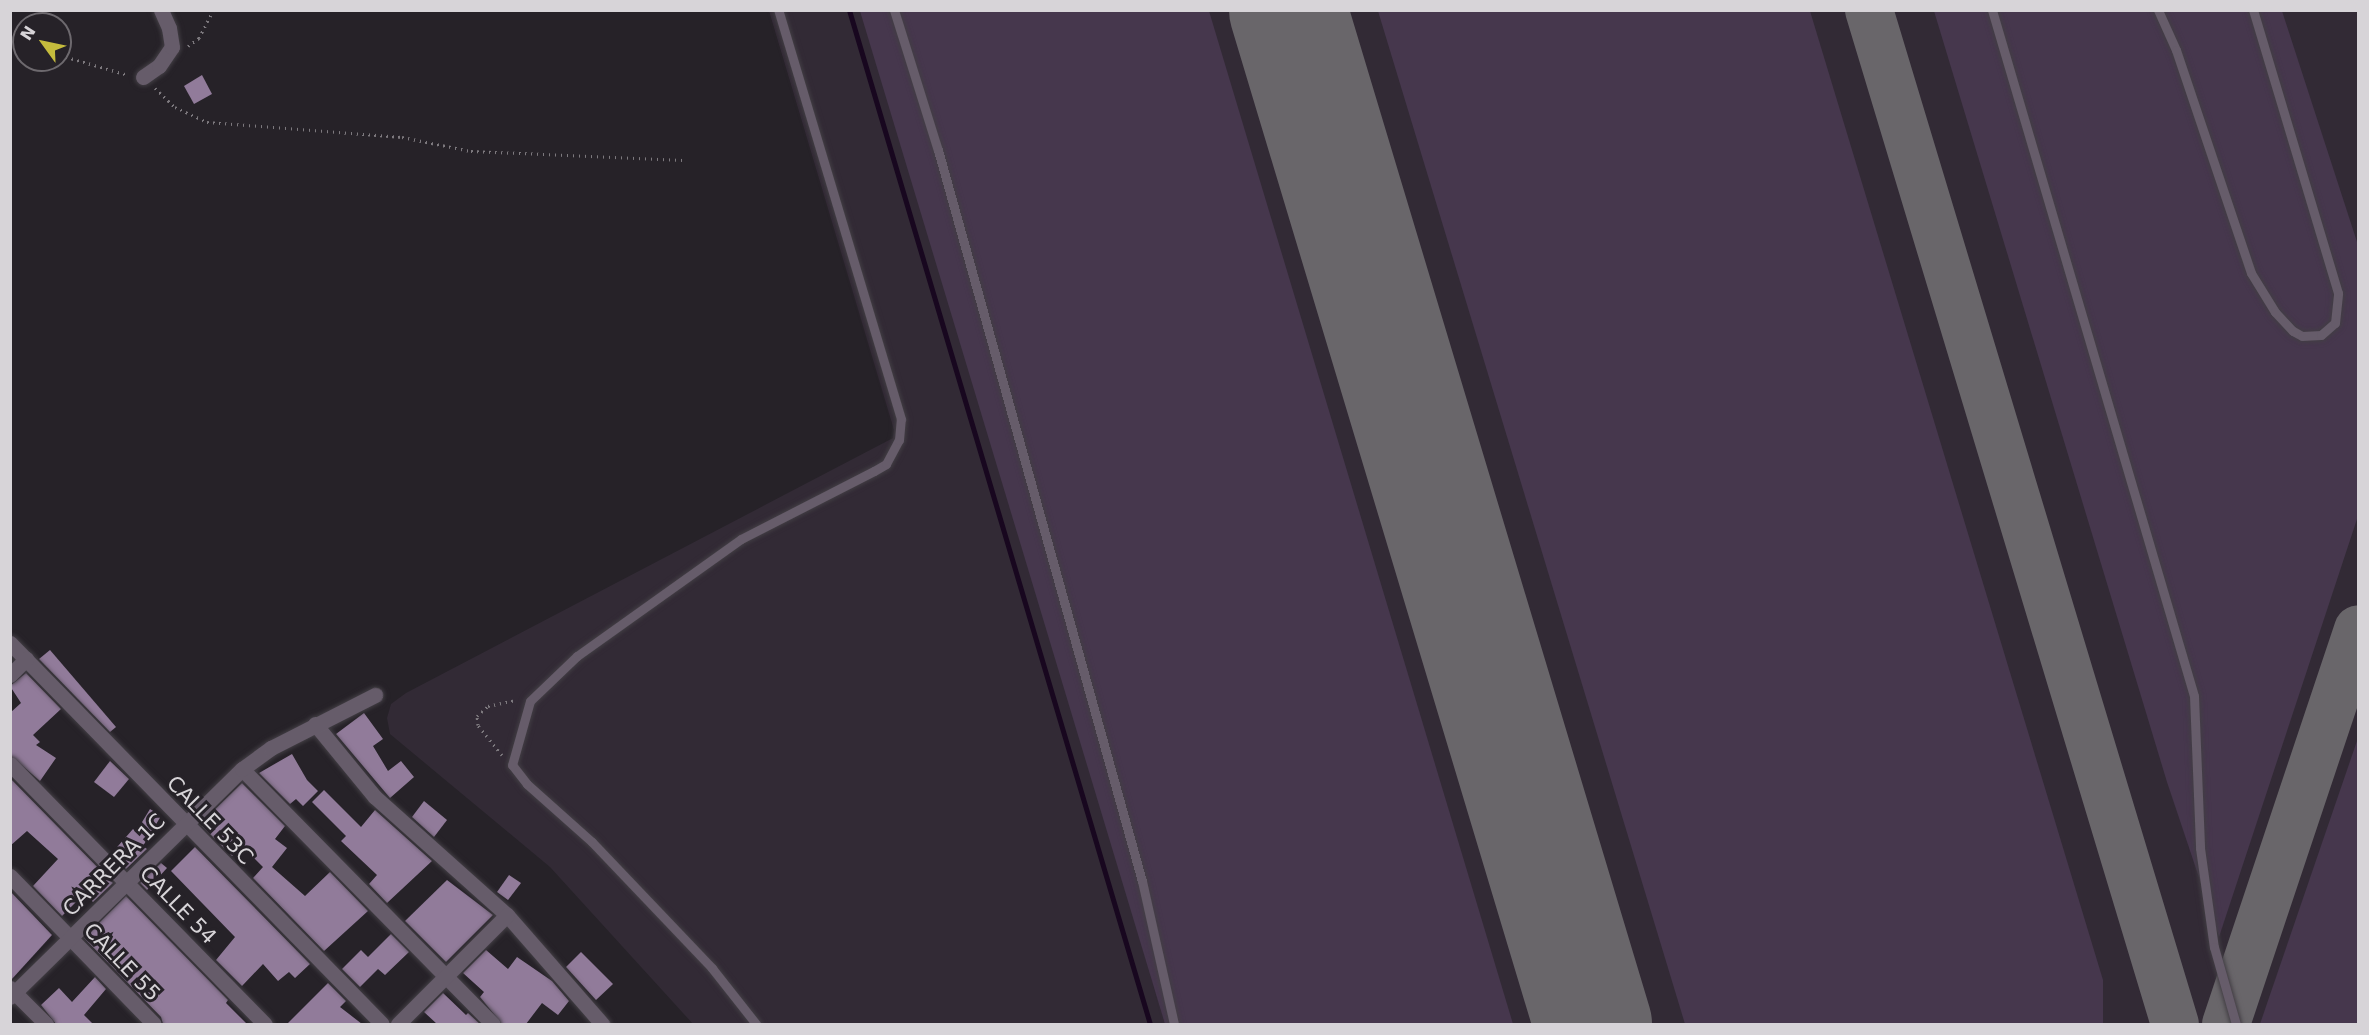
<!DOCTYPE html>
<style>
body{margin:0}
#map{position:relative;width:2369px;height:1035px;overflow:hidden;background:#262228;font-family:"DejaVu Sans",sans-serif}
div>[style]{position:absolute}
.built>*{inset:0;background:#322a35}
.green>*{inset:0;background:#46374d}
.stream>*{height:5px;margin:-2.5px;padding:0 2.5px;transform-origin:2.5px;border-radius:2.5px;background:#18071f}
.taxiway>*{height:48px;margin:-24px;padding:0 24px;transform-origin:24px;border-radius:24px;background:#69666a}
.runway>*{height:118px;margin:-59px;padding:0 59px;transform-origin:59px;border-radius:59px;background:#69666a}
.building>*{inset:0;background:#917b9a}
.path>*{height:3px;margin-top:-1.5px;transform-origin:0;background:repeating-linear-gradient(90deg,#7d797e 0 1.5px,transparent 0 6px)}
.roads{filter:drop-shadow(0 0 2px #423e44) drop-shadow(0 0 2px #423e44)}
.service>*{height:9px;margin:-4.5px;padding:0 4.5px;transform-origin:4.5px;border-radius:4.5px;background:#665c6a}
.minor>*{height:15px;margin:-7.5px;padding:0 7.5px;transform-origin:7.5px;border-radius:7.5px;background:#665c6a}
span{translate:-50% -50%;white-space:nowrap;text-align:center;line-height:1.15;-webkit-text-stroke:6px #262228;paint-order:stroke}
.street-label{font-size:21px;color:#d7d4d8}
.frame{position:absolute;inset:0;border:12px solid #d7d4d8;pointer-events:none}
.north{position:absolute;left:12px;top:12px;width:60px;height:60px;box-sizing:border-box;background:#262228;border:2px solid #6d696e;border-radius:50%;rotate:303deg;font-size:16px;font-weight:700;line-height:24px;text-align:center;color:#d7d4d8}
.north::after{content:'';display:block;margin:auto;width:21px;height:27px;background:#c5bc3d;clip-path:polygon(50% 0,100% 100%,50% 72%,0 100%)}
</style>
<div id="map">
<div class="built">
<i style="clip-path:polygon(769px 11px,2358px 11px,2358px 1024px,693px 1024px,550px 867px,390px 734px,387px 718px,391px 704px,406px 693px,893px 438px,894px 430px)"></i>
</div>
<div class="green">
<i style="clip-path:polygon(860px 11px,1209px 11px,1513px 1024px,1165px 1024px)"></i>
<i style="clip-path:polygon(1378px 11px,1810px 11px,2103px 980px,2103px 1024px,1685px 1024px)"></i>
<i style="clip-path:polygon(1934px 11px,2282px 11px,2358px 245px,2358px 516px,2219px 937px,2167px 782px)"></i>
<i style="clip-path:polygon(2358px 738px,2358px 1024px,2260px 1024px)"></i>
</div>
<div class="stream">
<i style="left:849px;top:10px;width:1058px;rotate:73.47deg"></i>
</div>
<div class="taxiway">
<i style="left:1869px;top:10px;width:1059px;rotate:73.21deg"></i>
<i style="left:2226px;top:1024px;width:416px;rotate:-71.5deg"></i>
</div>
<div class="runway">
<i style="left:1288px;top:10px;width:1059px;rotate:73.26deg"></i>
</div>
<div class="building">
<i style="clip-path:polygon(202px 75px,212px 94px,194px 104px,184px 86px)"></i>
<i style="clip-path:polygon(50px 650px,116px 727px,110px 732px,39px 659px)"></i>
<i style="clip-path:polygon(26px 673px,61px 709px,33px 735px,40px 742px,36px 745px,56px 758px,40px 781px,10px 755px,10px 713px,21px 703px,10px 686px)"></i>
<i style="clip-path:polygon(364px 713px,383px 739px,373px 746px,388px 771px,401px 761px,414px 777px,390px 798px,336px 734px)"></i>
<i style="clip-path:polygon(292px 754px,307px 780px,318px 791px,303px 806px,296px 799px,290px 804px,259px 773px)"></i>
<i style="clip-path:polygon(110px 761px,129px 779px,114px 797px,94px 782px)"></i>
<i style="clip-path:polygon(10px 778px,113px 883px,93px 902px,84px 894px,62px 916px,33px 886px,58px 859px,27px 831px,10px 846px)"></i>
<i style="clip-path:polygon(242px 783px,285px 826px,275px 839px,287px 848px,272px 867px,305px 896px,330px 872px,368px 911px,324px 951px,253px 878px,263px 867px,242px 846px,232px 856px,200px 824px)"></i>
<i style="clip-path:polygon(324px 790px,361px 827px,375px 810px,432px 861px,387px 903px,369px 884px,377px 875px,341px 841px,346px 836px,312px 802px)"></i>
<i style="clip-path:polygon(424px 801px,447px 820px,434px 837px,412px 817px)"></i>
<i style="clip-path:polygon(150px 809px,161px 816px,143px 846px,147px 849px,126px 869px,111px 854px,133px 829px,136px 832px)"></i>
<i style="clip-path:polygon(195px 847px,310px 964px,295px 978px,289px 972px,278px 981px,263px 964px,242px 986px,216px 960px,235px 937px,171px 871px)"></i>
<i style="clip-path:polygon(161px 863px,167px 868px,147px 890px,140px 883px)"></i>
<i style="clip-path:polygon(509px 875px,521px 883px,508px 900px,497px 892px)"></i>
<i style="clip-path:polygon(447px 880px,493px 915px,446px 962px,405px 921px)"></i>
<i style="clip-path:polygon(10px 891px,52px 935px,12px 979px,10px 979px)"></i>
<i style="clip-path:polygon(126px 896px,228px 1000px,226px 1003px,247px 1024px,163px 1024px,161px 1017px,84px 938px)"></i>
<i style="clip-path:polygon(391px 934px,409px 952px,385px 975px,378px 969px,360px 987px,342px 969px,361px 950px,368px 957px)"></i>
<i style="clip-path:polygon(486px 950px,508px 969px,517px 957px,552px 981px,569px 1001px,558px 1015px,542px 1003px,526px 1024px,502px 1024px,480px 997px,484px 992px,463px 973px)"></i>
<i style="clip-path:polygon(581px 952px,613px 984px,596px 1000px,566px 967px)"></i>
<i style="clip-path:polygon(95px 977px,106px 989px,84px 1015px,93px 1024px,56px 1024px,41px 1005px,59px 988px,72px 1002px)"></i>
<i style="clip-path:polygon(328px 983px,346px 1001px,340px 1007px,362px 1024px,287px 1024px)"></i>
<i style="clip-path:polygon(443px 993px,466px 1015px,468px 1013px,480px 1024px,437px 1024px,424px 1012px)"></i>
</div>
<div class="path">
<i style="left:188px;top:46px;width:14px;rotate:-36deg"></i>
<i style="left:199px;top:38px;width:31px;rotate:-63deg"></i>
<i style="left:10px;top:51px;width:14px;rotate:-4deg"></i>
<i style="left:60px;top:55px;width:71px;rotate:16.4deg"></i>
<i style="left:155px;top:88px;width:28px;rotate:44deg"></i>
<i style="left:175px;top:107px;width:35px;rotate:25deg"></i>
<i style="left:207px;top:122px;width:196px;rotate:4.4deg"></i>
<i style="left:402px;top:137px;width:70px;rotate:11.5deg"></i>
<i style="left:471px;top:151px;width:212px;rotate:2.4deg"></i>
<i style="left:502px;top:755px;width:38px;rotate:-129deg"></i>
<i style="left:478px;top:725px;width:9px;rotate:-96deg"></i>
<i style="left:477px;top:716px;width:15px;rotate:-42deg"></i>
<i style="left:488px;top:706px;width:29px;rotate:-12deg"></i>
</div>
<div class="roads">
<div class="service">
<i style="left:894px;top:10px;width:147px;rotate:72.6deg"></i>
<i style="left:938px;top:150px;width:759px;rotate:74.41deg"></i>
<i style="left:1142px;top:881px;width:147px;rotate:77.4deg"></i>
<i style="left:1992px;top:10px;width:715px;rotate:73.59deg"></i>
<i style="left:2194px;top:696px;width:152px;rotate:87.7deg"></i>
<i style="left:2200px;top:848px;width:100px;rotate:82deg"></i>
<i style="left:2214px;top:947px;width:80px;rotate:74.1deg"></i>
<i style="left:2158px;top:10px;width:44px;rotate:65.8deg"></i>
<i style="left:2176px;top:50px;width:235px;rotate:71.4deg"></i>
<i style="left:2251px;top:273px;width:46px;rotate:58.4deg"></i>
<i style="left:2275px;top:312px;width:26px;rotate:47deg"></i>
<i style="left:2293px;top:331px;width:10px;rotate:29deg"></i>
<i style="left:2302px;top:336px;width:19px;rotate:-3deg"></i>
<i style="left:2321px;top:335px;width:18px;rotate:-41deg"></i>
<i style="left:2335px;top:323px;width:30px;rotate:-84deg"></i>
<i style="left:2338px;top:293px;width:295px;rotate:-106.7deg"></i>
<i style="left:756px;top:1024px;width:71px;rotate:-128.2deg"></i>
<i style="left:712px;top:968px;width:174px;rotate:-133.6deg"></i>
<i style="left:592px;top:842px;width:87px;rotate:-138.3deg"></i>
<i style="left:527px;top:784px;width:24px;rotate:-128deg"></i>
<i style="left:512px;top:765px;width:66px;rotate:-74.3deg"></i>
<i style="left:530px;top:701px;width:65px;rotate:-43.8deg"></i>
<i style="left:577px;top:656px;width:201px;rotate:-35.5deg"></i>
<i style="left:741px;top:539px;width:149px;rotate:-27.1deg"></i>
<i style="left:874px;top:471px;width:14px;rotate:-30deg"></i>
<i style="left:886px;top:464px;width:27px;rotate:-62deg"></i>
<i style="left:899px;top:440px;width:21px;rotate:-85deg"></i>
<i style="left:901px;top:419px;width:427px;rotate:-106.7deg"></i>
</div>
<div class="minor">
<i style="left:143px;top:77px;width:19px;rotate:-35deg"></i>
<i style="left:159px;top:66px;width:23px;rotate:-56deg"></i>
<i style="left:172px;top:47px;width:19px;rotate:-99deg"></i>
<i style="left:169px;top:28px;width:20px;rotate:-114deg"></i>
<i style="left:10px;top:643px;width:532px;rotate:45.68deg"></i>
<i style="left:10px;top:675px;width:23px;rotate:-45deg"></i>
<i style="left:315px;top:724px;width:94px;rotate:50.6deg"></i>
<i style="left:375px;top:797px;width:177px;rotate:41.8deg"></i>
<i style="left:507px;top:915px;width:145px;rotate:48.9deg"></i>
<i style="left:10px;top:764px;width:364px;rotate:45.6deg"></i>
<i style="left:242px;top:769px;width:358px;rotate:45.5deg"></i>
<i style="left:10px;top:876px;width:206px;rotate:45.8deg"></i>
<i style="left:10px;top:988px;width:51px;rotate:45deg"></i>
<i style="left:10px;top:997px;width:325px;rotate:-44.5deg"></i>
<i style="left:242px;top:769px;width:36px;rotate:-36deg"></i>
<i style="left:271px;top:748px;width:117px;rotate:-27deg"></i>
<i style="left:398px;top:1024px;width:154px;rotate:-45deg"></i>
</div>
</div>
<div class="street-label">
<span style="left:210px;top:820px;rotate:46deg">CALLE 53C</span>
<span style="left:114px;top:865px;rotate:-45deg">CARRERA 1C</span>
<span style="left:178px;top:905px;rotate:46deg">CALLE 54</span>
<span style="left:122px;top:962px;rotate:46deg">CALLE 55</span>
</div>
<div class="frame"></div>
<div class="north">N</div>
</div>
